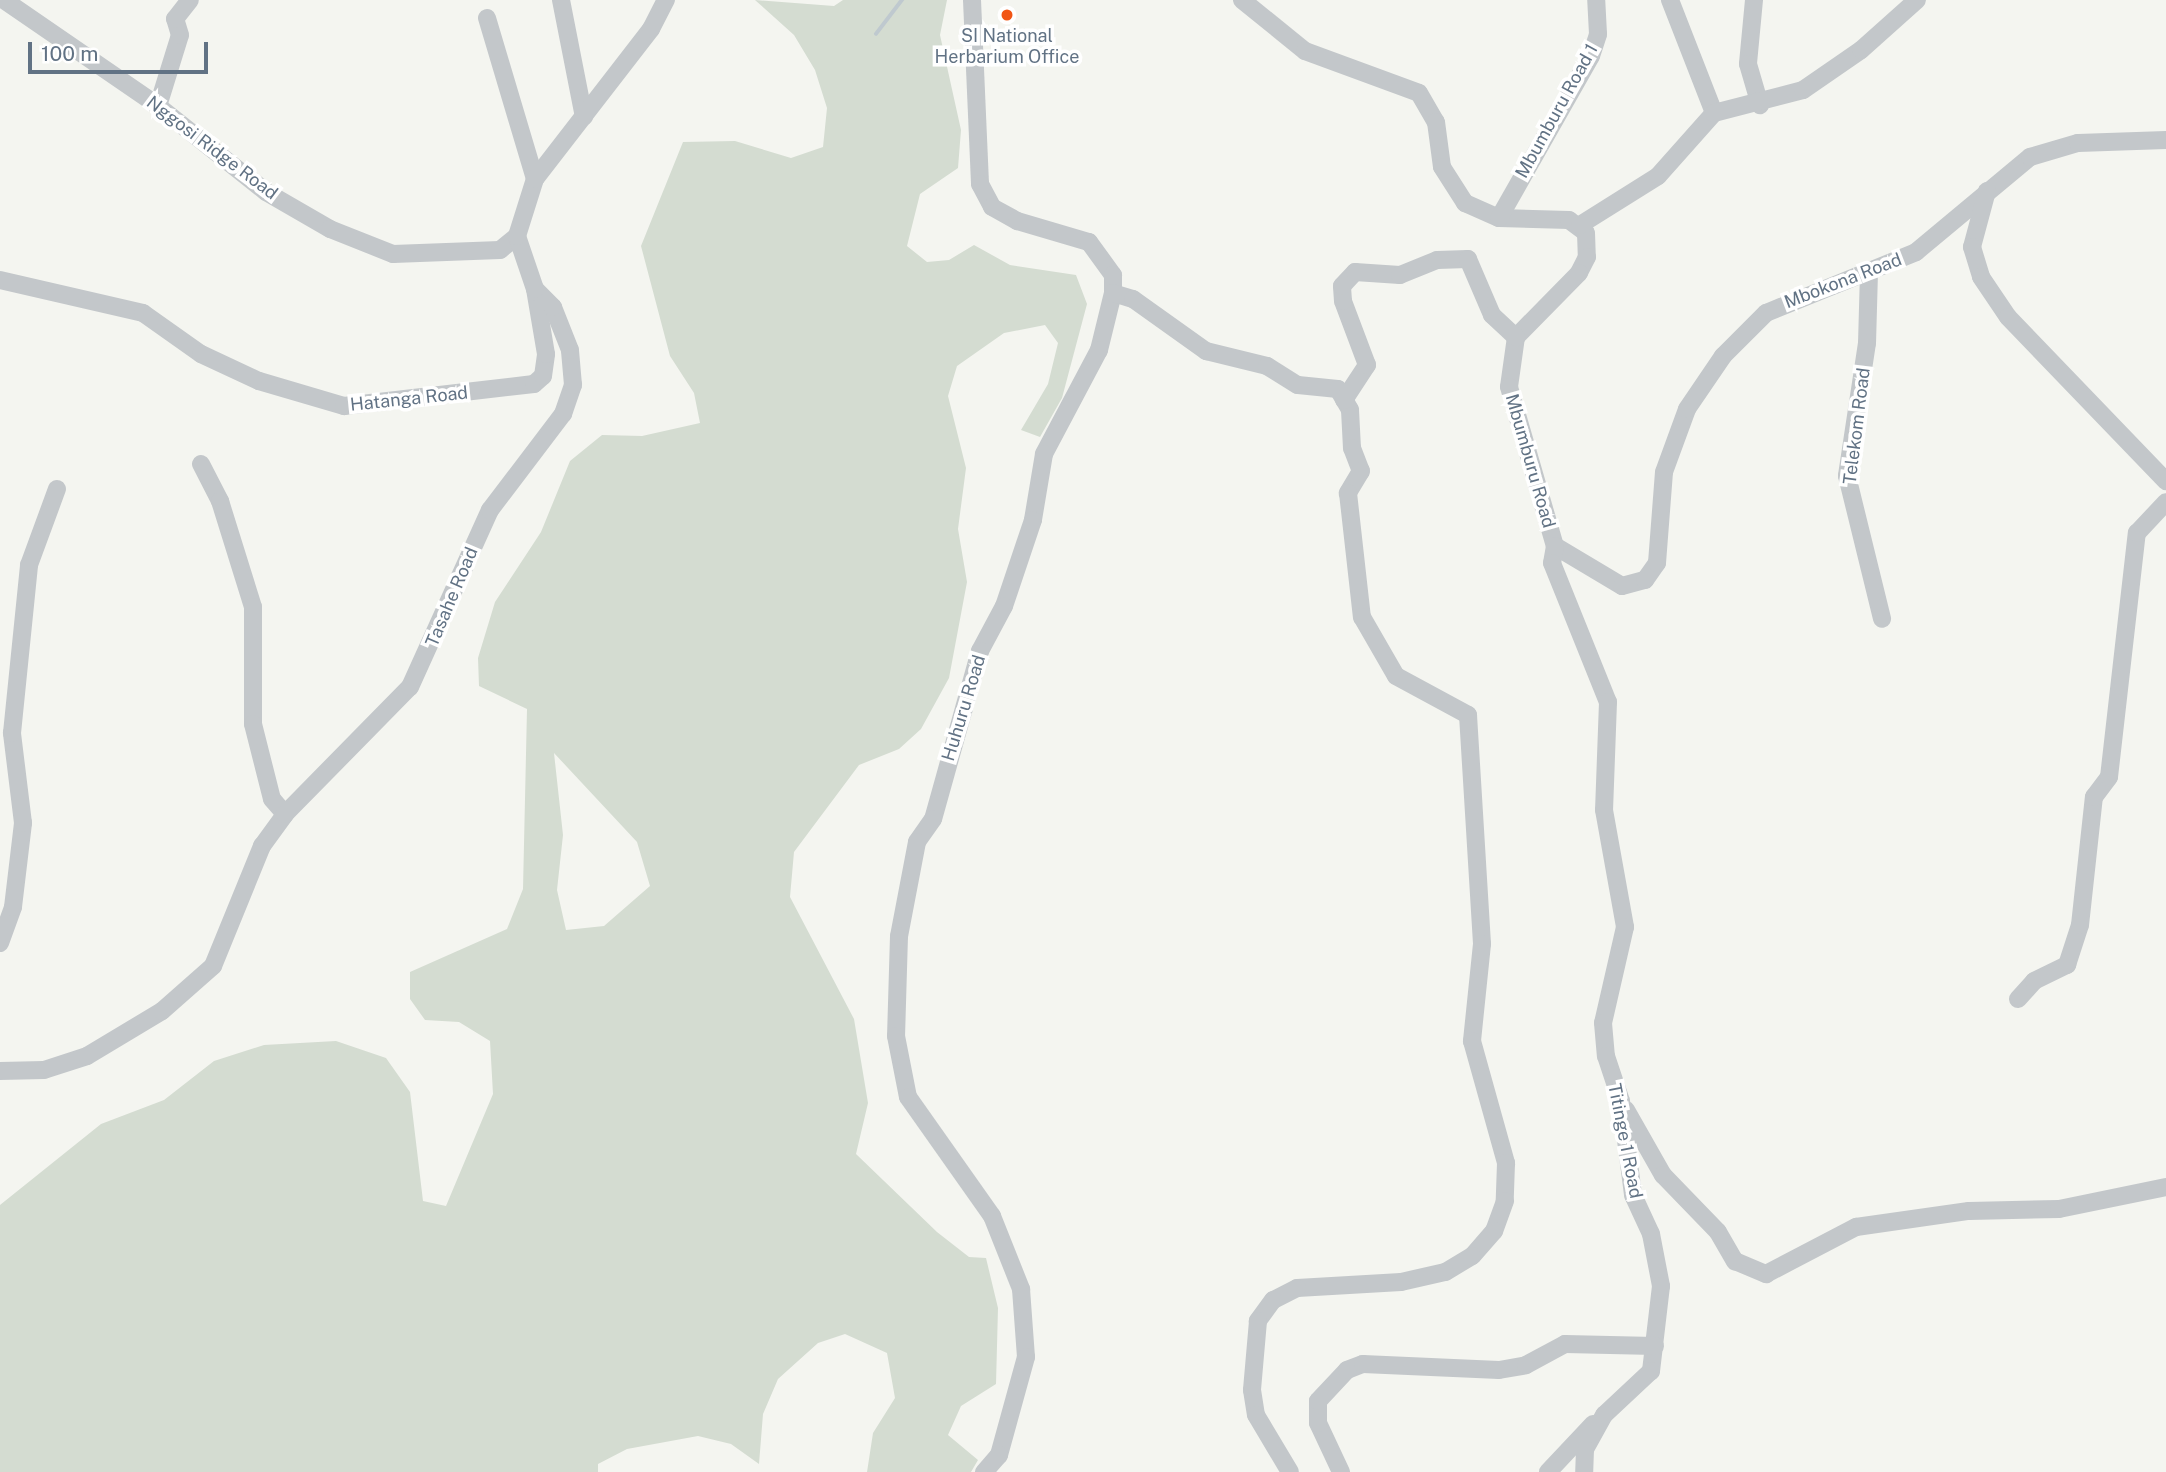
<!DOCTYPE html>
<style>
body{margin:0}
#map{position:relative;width:2166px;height:1472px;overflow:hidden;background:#f4f5f0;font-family:"Public Sans",sans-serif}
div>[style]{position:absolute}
.green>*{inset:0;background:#d4dcd1}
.stream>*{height:3.5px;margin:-1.75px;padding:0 1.75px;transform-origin:1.75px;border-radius:1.75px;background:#bfc9cf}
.minor>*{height:18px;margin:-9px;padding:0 9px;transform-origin:9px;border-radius:9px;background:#c3c7ca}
.dots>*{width:19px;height:19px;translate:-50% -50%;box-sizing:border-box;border:4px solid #fff;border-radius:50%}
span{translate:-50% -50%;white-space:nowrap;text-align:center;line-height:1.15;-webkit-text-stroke:7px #fff;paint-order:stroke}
.poi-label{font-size:18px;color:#617284}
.street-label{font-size:18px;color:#617284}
.scale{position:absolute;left:28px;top:42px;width:180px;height:32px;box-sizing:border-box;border:4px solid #617284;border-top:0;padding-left:9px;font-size:21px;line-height:24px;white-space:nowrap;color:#617284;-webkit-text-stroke:5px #fff;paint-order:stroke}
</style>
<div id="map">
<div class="green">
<i style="clip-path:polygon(evenodd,755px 0,834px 6px,843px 0,947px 0,940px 35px,961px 130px,958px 168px,920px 194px,907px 246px,927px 262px,949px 260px,974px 245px,1010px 265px,1076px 275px,1087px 304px,1062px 398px,1040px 437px,1021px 430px,1048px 384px,1058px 343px,1045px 325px,1004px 333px,957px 366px,948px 396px,966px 468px,958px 529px,967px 582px,949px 678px,921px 729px,899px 749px,859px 765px,794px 852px,790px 897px,854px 1019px,868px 1103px,856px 1154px,937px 1232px,969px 1257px,986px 1258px,998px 1308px,996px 1384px,961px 1406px,948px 1435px,978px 1460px,971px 1472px,867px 1472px,873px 1433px,895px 1398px,887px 1353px,845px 1334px,818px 1343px,778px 1379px,763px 1414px,759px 1464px,731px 1444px,698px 1436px,627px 1449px,598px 1464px,598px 1472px,0 1472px,0 1205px,101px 1124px,164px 1100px,214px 1061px,264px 1045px,336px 1041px,386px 1058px,410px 1092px,423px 1201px,446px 1206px,493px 1094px,490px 1041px,459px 1022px,425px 1020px,410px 999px,410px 972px,507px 929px,523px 889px,527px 709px,479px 686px,478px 658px,495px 602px,541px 532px,570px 461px,602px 435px,642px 436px,700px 423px,694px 393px,670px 356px,641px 246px,683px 142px,735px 141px,791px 158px,823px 147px,827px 108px,815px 70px,794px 35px,755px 0,554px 753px,637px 842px,650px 886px,604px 926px,566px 930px,557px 890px,563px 835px,554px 753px)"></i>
</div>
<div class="stream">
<i style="left:876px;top:34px;width:43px;rotate:-52.6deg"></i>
</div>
<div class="minor">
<i style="left:4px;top:0;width:187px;rotate:34.5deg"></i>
<i style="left:158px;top:106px;width:138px;rotate:38.5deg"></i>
<i style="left:266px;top:192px;width:74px;rotate:30deg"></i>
<i style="left:330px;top:229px;width:68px;rotate:21.6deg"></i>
<i style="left:393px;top:254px;width:107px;rotate:-2.1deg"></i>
<i style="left:500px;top:250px;width:22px;rotate:-39deg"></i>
<i style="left:561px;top:0;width:119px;rotate:78.9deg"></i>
<i style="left:972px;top:0;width:184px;rotate:87.5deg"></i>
<i style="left:980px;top:184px;width:26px;rotate:62deg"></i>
<i style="left:992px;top:207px;width:29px;rotate:29deg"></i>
<i style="left:1017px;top:221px;width:75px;rotate:16.3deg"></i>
<i style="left:1089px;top:242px;width:41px;rotate:54deg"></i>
<i style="left:1113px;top:275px;width:18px;rotate:90deg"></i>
<i style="left:1113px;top:293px;width:59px;rotate:103.8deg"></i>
<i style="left:1099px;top:350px;width:118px;rotate:117.9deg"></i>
<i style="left:1044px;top:454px;width:67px;rotate:99.5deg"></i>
<i style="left:1033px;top:520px;width:91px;rotate:108.6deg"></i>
<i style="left:1004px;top:606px;width:51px;rotate:118.1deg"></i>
<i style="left:980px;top:651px;width:174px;rotate:105.6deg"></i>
<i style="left:933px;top:819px;width:28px;rotate:125deg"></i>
<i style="left:917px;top:842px;width:96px;rotate:100.8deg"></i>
<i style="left:899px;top:936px;width:100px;rotate:91.7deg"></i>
<i style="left:896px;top:1036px;width:62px;rotate:78.9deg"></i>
<i style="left:908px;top:1097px;width:146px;rotate:54.8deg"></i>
<i style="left:992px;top:1216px;width:79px;rotate:68.3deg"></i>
<i style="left:1021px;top:1289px;width:68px;rotate:85.8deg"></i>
<i style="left:1026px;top:1357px;width:102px;rotate:105.4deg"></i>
<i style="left:999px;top:1455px;width:23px;rotate:131deg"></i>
<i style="left:1242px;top:0;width:81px;rotate:39deg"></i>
<i style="left:1305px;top:51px;width:121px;rotate:20.2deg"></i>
<i style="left:1419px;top:93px;width:34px;rotate:60deg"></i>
<i style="left:1436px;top:122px;width:45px;rotate:82.4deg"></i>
<i style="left:1442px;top:167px;width:43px;rotate:57.4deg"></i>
<i style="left:1465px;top:203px;width:37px;rotate:24deg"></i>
<i style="left:1499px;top:218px;width:70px;rotate:1.6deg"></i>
<i style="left:1569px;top:220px;width:21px;rotate:37deg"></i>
<i style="left:1586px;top:233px;width:24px;rotate:88deg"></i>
<i style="left:1587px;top:257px;width:18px;rotate:117deg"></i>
<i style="left:1579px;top:273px;width:90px;rotate:134.5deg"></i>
<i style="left:1516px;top:337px;width:50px;rotate:98deg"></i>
<i style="left:1509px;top:387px;width:166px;rotate:73.9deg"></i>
<i style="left:1555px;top:546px;width:78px;rotate:30.8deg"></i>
<i style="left:1622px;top:586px;width:24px;rotate:-15deg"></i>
<i style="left:1645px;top:580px;width:21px;rotate:-55deg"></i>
<i style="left:1657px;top:563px;width:91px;rotate:-85.6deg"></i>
<i style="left:1664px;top:472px;width:67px;rotate:-69.9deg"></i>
<i style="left:1687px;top:409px;width:64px;rotate:-55.8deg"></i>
<i style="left:1723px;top:356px;width:61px;rotate:-45deg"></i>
<i style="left:1766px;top:313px;width:162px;rotate:-22.1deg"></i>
<i style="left:1916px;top:252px;width:148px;rotate:-39.8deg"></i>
<i style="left:2030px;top:157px;width:50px;rotate:-16.3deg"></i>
<i style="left:2078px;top:143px;width:88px;rotate:-2deg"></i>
<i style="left:1670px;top:0;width:121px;rotate:68.7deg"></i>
<i style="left:1754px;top:0;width:64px;rotate:95.4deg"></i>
<i style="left:1748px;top:64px;width:43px;rotate:73.7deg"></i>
<i style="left:487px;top:18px;width:168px;rotate:73.4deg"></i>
<i style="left:158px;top:106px;width:74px;rotate:-72.8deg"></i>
<i style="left:180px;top:35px;width:17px;rotate:-107deg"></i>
<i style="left:175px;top:19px;width:24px;rotate:-52deg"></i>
<i style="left:1987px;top:191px;width:58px;rotate:105deg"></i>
<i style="left:1972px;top:247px;width:31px;rotate:73deg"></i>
<i style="left:1981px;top:277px;width:48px;rotate:56deg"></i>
<i style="left:2008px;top:317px;width:228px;rotate:46.1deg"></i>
<i style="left:1499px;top:218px;width:186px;rotate:-60.4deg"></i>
<i style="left:1591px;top:56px;width:23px;rotate:-72deg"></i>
<i style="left:1598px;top:34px;width:34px;rotate:-93deg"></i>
<i style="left:1580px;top:225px;width:92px;rotate:-32.1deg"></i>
<i style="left:1658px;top:176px;width:84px;rotate:-48.4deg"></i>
<i style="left:1714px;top:113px;width:92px;rotate:-14.5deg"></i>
<i style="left:1803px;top:90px;width:70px;rotate:-34.6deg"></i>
<i style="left:1861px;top:50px;width:75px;rotate:-41.8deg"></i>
<i style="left:1869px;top:272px;width:71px;rotate:91.6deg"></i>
<i style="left:1867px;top:343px;width:134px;rotate:98.6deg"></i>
<i style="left:1847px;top:476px;width:147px;rotate:76.2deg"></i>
<i style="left:0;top:280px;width:147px;rotate:13deg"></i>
<i style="left:143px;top:313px;width:71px;rotate:35.3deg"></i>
<i style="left:201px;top:354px;width:64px;rotate:25deg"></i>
<i style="left:259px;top:381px;width:89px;rotate:16.4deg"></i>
<i style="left:344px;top:406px;width:191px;rotate:-6.6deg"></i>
<i style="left:534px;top:384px;width:12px;rotate:-42deg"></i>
<i style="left:543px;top:376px;width:22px;rotate:-82deg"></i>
<i style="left:546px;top:354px;width:66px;rotate:-99.6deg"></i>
<i style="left:1113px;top:293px;width:21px;rotate:17deg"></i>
<i style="left:1133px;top:299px;width:90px;rotate:35.5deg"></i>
<i style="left:1206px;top:351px;width:63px;rotate:13.8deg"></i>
<i style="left:1267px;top:366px;width:36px;rotate:32deg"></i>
<i style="left:1298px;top:385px;width:40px;rotate:5.7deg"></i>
<i style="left:1338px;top:389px;width:24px;rotate:60deg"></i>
<i style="left:1350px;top:410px;width:38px;rotate:87deg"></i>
<i style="left:1352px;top:448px;width:25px;rotate:69deg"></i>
<i style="left:1361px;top:471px;width:26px;rotate:121deg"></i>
<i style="left:1348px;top:493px;width:125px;rotate:83.6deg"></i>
<i style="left:1362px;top:617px;width:68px;rotate:60deg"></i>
<i style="left:1396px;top:676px;width:82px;rotate:28.4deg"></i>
<i style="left:1468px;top:715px;width:229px;rotate:86.5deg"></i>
<i style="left:1482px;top:944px;width:98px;rotate:95.9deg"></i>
<i style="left:1472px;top:1041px;width:127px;rotate:74.4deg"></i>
<i style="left:1506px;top:1163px;width:38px;rotate:92deg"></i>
<i style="left:1505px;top:1201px;width:32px;rotate:110deg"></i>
<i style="left:1494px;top:1231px;width:33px;rotate:131deg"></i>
<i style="left:1472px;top:1256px;width:31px;rotate:149deg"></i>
<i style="left:1445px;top:1272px;width:45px;rotate:167.2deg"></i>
<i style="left:1401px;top:1282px;width:104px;rotate:176.7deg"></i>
<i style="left:1297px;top:1288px;width:27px;rotate:153deg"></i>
<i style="left:1273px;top:1300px;width:26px;rotate:126deg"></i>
<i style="left:1258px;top:1321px;width:69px;rotate:95deg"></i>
<i style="left:1252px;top:1390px;width:25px;rotate:81deg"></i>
<i style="left:1256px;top:1415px;width:66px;rotate:59.2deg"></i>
<i style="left:1344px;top:400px;width:42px;rotate:-56.7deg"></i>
<i style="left:1367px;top:365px;width:68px;rotate:-110.6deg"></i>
<i style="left:1343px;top:301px;width:15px;rotate:-94deg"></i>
<i style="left:1342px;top:286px;width:19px;rotate:-47deg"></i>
<i style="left:1355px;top:272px;width:45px;rotate:3.8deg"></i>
<i style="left:1400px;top:275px;width:40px;rotate:-22deg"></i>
<i style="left:1437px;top:260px;width:31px;rotate:-2deg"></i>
<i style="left:1468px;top:259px;width:61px;rotate:66.8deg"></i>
<i style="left:1492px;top:315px;width:33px;rotate:43deg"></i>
<i style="left:201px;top:464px;width:42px;rotate:62.8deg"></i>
<i style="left:220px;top:501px;width:111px;rotate:72.7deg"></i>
<i style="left:253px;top:607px;width:117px;rotate:90deg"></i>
<i style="left:253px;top:724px;width:77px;rotate:75.8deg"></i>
<i style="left:272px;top:799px;width:20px;rotate:49deg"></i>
<i style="left:1555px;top:546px;width:17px;rotate:100deg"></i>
<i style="left:1552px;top:563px;width:150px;rotate:68.1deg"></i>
<i style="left:1608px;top:702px;width:108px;rotate:92.1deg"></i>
<i style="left:1604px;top:810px;width:119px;rotate:79.8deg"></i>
<i style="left:1625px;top:927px;width:98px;rotate:102.9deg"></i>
<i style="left:1603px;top:1023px;width:33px;rotate:85deg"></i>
<i style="left:1606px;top:1056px;width:47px;rotate:71.6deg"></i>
<i style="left:1621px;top:1101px;width:95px;rotate:82.7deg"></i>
<i style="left:1633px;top:1195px;width:43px;rotate:65.2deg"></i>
<i style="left:1651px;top:1234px;width:53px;rotate:79.1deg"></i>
<i style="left:1661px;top:1286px;width:86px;rotate:96.7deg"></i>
<i style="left:1651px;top:1371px;width:64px;rotate:136.9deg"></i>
<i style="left:1604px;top:1415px;width:39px;rotate:119deg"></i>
<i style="left:1585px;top:1449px;width:23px;rotate:92deg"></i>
<i style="left:0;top:943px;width:38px;rotate:-70deg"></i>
<i style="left:13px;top:907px;width:85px;rotate:-83.2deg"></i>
<i style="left:23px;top:823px;width:91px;rotate:-97deg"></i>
<i style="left:12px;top:733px;width:169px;rotate:-84.2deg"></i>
<i style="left:29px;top:565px;width:81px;rotate:-69.8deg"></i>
<i style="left:2018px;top:999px;width:24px;rotate:-48deg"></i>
<i style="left:2034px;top:981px;width:37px;rotate:-26deg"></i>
<i style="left:2067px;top:965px;width:42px;rotate:-72deg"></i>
<i style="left:2080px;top:925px;width:129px;rotate:-83.8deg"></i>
<i style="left:2094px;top:797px;width:25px;rotate:-53deg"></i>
<i style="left:2109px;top:777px;width:246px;rotate:-83.5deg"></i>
<i style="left:2137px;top:533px;width:42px;rotate:-46.9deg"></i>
<i style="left:0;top:1071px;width:44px;rotate:-1.3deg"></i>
<i style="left:44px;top:1070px;width:45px;rotate:-18deg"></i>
<i style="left:87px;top:1056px;width:87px;rotate:-31deg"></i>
<i style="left:162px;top:1011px;width:68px;rotate:-41.4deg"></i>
<i style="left:213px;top:966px;width:130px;rotate:-67.8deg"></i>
<i style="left:262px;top:846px;width:39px;rotate:-54deg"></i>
<i style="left:285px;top:814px;width:178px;rotate:-45.5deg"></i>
<i style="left:410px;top:687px;width:194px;rotate:-65.7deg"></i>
<i style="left:490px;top:510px;width:121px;rotate:-52.8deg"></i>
<i style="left:563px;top:414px;width:31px;rotate:-71deg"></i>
<i style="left:573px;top:385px;width:35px;rotate:-95deg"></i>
<i style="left:570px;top:350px;width:46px;rotate:-111.6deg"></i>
<i style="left:553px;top:307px;width:25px;rotate:-135deg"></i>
<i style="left:535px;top:289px;width:56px;rotate:-108.8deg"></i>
<i style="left:517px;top:236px;width:60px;rotate:-72.5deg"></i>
<i style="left:535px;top:179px;width:190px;rotate:-52.3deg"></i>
<i style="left:651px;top:29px;width:33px;rotate:-63deg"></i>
<i style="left:1626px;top:1110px;width:75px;rotate:60.4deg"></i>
<i style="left:1663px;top:1175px;width:79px;rotate:46deg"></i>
<i style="left:1718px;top:1232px;width:34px;rotate:60deg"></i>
<i style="left:1735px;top:1261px;width:34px;rotate:23deg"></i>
<i style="left:1766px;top:1274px;width:102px;rotate:-27.6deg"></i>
<i style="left:1856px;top:1227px;width:114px;rotate:-8.1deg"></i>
<i style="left:1969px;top:1211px;width:90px;rotate:-1.3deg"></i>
<i style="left:2059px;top:1209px;width:109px;rotate:-11.6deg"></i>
<i style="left:1341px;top:1472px;width:54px;rotate:-115.1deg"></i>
<i style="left:1318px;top:1423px;width:22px;rotate:-90deg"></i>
<i style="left:1318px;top:1401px;width:42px;rotate:-46.9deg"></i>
<i style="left:1347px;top:1370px;width:17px;rotate:-21deg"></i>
<i style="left:1363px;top:1364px;width:136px;rotate:2.5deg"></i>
<i style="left:1499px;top:1370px;width:27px;rotate:-10deg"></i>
<i style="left:1526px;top:1365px;width:44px;rotate:-28.3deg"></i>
<i style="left:1565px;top:1344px;width:90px;rotate:1.3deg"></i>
<i style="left:1548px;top:1472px;width:66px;rotate:-46.8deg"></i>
</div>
<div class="dots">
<i style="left:1007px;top:15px;background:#f15514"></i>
</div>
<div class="poi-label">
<span style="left:1007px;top:47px">SI National<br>Herbarium Office</span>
</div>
<div class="street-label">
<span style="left:1557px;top:111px;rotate:-61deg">Mbumburu Road 1</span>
<span style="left:212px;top:148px;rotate:37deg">Nggosi Ridge Road</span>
<span style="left:1843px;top:281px;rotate:-21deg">Mbokona Road</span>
<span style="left:409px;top:399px;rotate:-6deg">Hatanga Road</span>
<span style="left:1857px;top:426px;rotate:-83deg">Telekom Road</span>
<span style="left:1530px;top:461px;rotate:74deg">Mbumburu Road</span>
<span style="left:452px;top:597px;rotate:-67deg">Tasahe Road</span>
<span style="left:964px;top:708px;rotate:-73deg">Huhuru Road</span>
<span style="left:1625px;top:1141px;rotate:79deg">Titinge 1 Road</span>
</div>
<div class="scale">100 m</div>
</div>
